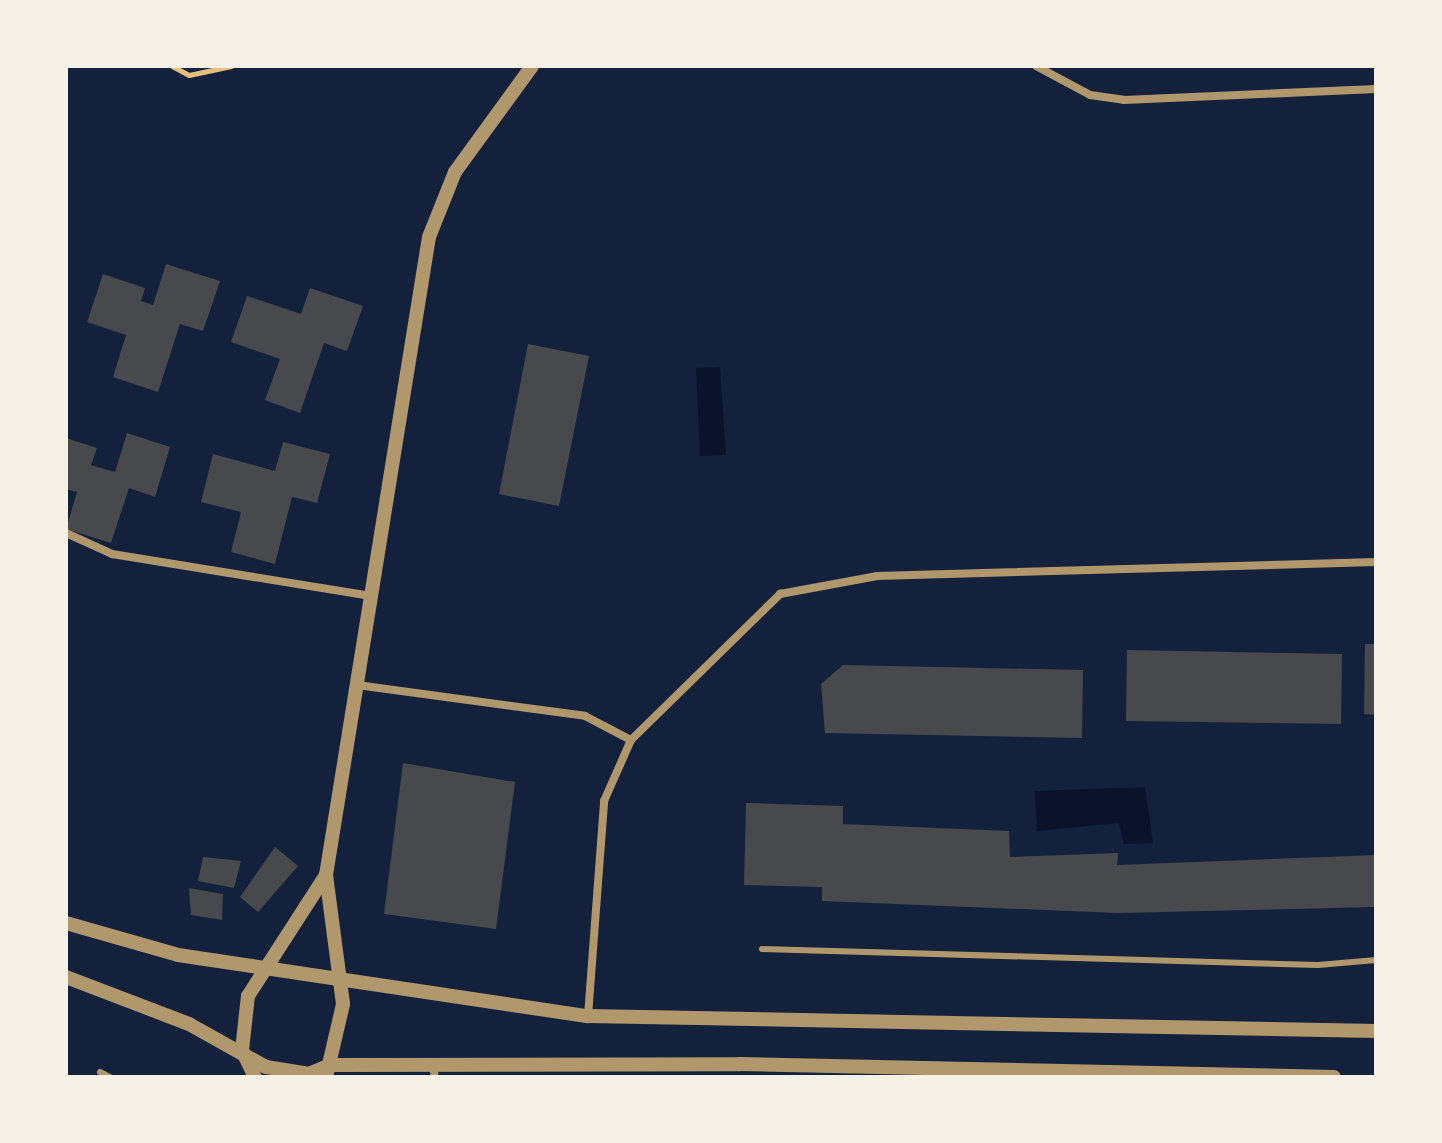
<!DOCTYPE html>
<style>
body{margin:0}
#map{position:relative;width:1442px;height:1143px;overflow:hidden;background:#14213d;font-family:"Archivo Narrow",sans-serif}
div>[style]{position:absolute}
.water>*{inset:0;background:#0b132b}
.building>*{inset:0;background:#48494c}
.path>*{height:5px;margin:-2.5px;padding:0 2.5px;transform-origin:2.5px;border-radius:2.5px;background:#e5c07b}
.service>*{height:6px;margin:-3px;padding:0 3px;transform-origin:3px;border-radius:3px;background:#b1986c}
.minor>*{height:8px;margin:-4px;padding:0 4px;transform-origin:4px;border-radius:4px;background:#b1986c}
.tertiary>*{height:14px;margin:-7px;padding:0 7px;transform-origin:7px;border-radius:7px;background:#b1986c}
span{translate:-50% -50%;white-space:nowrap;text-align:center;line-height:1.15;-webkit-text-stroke:7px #f6f1e7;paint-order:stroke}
.frame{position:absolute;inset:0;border:68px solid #f6f1e7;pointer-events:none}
</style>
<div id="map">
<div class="water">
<i style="clip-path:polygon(720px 367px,726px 455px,700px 456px,696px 368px)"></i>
<i style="clip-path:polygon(1145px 787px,1153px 843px,1124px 844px,1119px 823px,1037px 831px,1035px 791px)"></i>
</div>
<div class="building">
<i style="clip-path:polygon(166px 264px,220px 281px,203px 331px,180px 324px,158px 392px,113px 377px,126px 335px,87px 322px,103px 274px,145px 288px,141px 301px,153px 305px)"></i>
<i style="clip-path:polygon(310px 288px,363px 306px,347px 351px,324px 343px,300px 413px,265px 400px,280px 359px,231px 342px,247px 296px,301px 314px)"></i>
<i style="clip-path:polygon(528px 344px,589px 356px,559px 506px,499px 494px)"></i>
<i style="clip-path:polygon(127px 433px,170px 447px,155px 497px,129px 488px,111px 543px,66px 529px,77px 492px,66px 489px,66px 438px,97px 448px,91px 465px,115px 472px)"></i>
<i style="clip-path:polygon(283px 442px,330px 454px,317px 503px,292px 497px,275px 564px,231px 552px,241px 512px,201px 502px,213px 454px,275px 471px)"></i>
<i style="clip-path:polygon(1365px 644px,1376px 644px,1376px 715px,1364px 714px)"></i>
<i style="clip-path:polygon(1127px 650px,1342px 654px,1341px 724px,1126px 721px)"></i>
<i style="clip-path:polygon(843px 665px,1083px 670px,1082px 738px,825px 733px,821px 684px)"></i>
<i style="clip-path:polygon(403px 763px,515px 782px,496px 929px,384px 914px)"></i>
<i style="clip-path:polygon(746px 803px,843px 806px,843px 824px,1009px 831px,1010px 857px,1118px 853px,1117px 865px,1376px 855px,1376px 907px,1118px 913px,822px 901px,822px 887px,744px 885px)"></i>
<i style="clip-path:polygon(275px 847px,298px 866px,258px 912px,240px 897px)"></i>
<i style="clip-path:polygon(203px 857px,241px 861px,234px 888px,198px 881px)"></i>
<i style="clip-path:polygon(189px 888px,223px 894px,222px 920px,191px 915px)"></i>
</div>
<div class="path">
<i style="left:172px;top:66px;width:19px;rotate:28deg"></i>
<i style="left:189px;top:75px;width:43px;rotate:-12.1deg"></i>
</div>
<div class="service">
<i style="left:762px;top:949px;width:556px;rotate:1.65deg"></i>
<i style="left:1318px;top:965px;width:58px;rotate:-4.9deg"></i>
<i style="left:100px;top:1072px;width:11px;rotate:27deg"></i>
</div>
<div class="minor">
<i style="left:1036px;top:66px;width:61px;rotate:28.2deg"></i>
<i style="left:1090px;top:95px;width:34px;rotate:8deg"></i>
<i style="left:1124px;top:100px;width:252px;rotate:-2.5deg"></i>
<i style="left:66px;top:533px;width:51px;rotate:24.5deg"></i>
<i style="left:112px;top:554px;width:261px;rotate:9.2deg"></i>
<i style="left:357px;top:685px;width:230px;rotate:7.7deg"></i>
<i style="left:585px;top:716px;width:52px;rotate:27.6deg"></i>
<i style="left:588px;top:1016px;width:216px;rotate:-85.7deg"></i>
<i style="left:604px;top:801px;width:67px;rotate:-66.1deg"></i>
<i style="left:631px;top:740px;width:209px;rotate:-44.4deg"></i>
<i style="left:780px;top:594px;width:99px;rotate:-10.5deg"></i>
<i style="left:877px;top:576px;width:499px;rotate:-1.6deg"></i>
<i style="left:433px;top:1065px;width:12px;rotate:81deg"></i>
</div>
<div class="tertiary">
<i style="left:66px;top:923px;width:116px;rotate:15.9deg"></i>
<i style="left:178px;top:955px;width:415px;rotate:8.5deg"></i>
<i style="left:588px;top:1016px;width:788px;rotate:1.09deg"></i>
<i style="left:66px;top:977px;width:132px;rotate:20.9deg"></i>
<i style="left:189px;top:1024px;width:88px;rotate:29.2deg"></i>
<i style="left:266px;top:1067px;width:44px;rotate:9.2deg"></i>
<i style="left:309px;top:1074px;width:23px;rotate:-23deg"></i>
<i style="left:330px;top:1065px;width:410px;rotate:-0.1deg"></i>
<i style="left:740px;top:1064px;width:594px;rotate:1.25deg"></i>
<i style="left:327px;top:1073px;width:71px;rotate:-76.9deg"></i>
<i style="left:343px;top:1004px;width:130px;rotate:-97.5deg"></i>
<i style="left:326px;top:875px;width:646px;rotate:-80.83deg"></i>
<i style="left:429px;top:237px;width:70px;rotate:-68.2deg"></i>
<i style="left:455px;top:172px;width:131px;rotate:-54deg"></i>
<i style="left:255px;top:1077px;width:30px;rotate:-116deg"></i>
<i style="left:242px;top:1050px;width:54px;rotate:-83.7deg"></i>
<i style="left:248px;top:996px;width:144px;rotate:-57.2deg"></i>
</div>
<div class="frame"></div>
</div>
